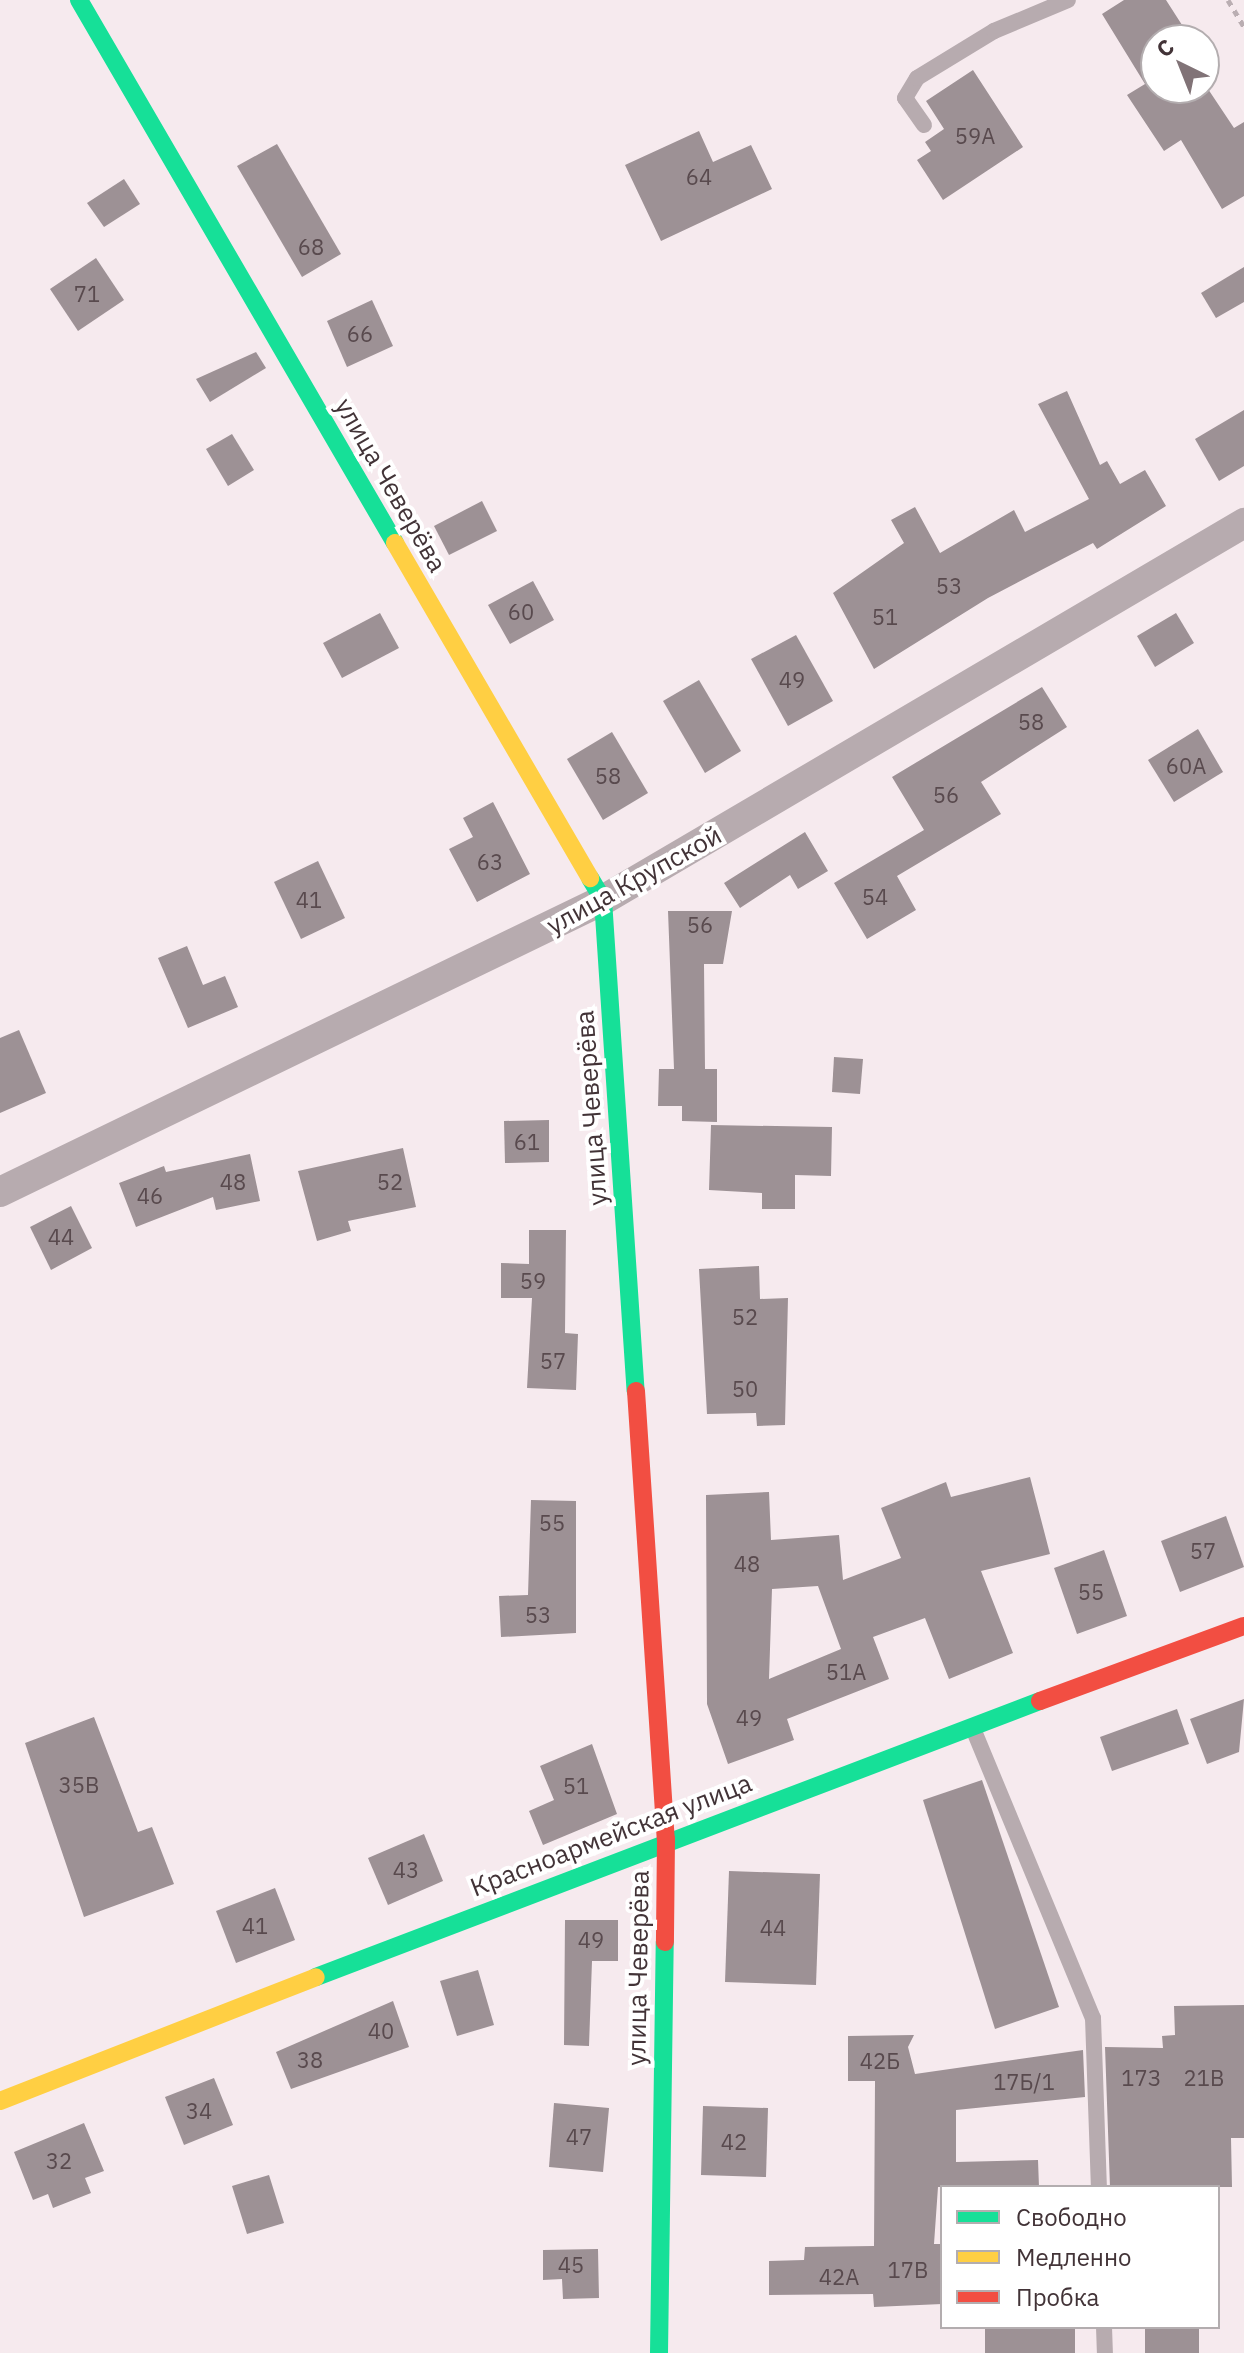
<!DOCTYPE html>
<meta charset="utf-8">
<style>
body{margin:0}
#map{position:relative;width:1244px;height:2353px;overflow:hidden;background:#f6eaee;font-family:"IBM Plex Sans",sans-serif}
div>[style]{position:absolute}
.building>*{inset:0;background:#9d9195}
.path>*{height:5px;margin-top:-2.5px;transform-origin:0;background:repeating-linear-gradient(90deg,#baaeb2 0 6px,transparent 0 12px)}
.lane>*{height:16px;margin:-8px;padding:0 8px;transform-origin:8px;border-radius:8px;background:#b7abaf}
.street>*{height:30px;margin:-15px;padding:0 15px;transform-origin:15px;border-radius:15px;background:#b7abaf}
.fast>*{height:18px;margin:-9px;padding:0 9px;transform-origin:9px;border-radius:9px;background:#16e098}
.slow>*{height:18px;margin:-9px;padding:0 9px;transform-origin:9px;border-radius:9px;background:#ffcf43}
.jam>*{height:18px;margin:-9px;padding:0 9px;transform-origin:9px;border-radius:9px;background:#f24e42}
span{translate:-50% -50%;white-space:nowrap;text-align:center;line-height:1.15;-webkit-text-stroke:8px #fff;paint-order:stroke}
.number-label{font-size:22px;color:#594a4e}
.number-label span{-webkit-text-stroke-width:0}
.street-label{font-size:26px;color:#423337}
.legend{position:absolute;left:940px;top:2185px;width:280px;height:144px;box-sizing:border-box;background:#fff;border:2px solid #b3adaf;margin:0;padding:10px 14px;list-style:none;font-size:24px;color:#423337}
.legend li{display:flex;align-items:center;gap:16px;height:40px}
.legend b{width:40px;border:2px solid #b3adaf}
.north{position:absolute;left:1140px;top:24px;width:80px;height:80px;box-sizing:border-box;background:#fff;border:2px solid #b3adaf;border-radius:50%;rotate:317deg;font-size:22px;font-weight:700;line-height:32px;text-align:center;color:#423337}
.north::after{content:'';display:block;margin:auto;width:28px;height:36px;background:#817377;clip-path:polygon(50% 0,100% 100%,50% 72%,0 100%)}
</style>
<div id="map">
<div class="building">
<i style="clip-path:polygon(1124px 0,1166px 0,1191px 39px,1156px 40px,1156px 88px,1204px 83px,1234px 128px,1244px 122px,1244px 196px,1222px 209px,1181px 140px,1164px 151px,1127px 95px,1145px 84px,1102px 14px)"></i>
<i style="clip-path:polygon(973px 70px,1023px 147px,943px 200px,917px 160px,931px 151px,925px 142px,944px 129px,926px 101px)"></i>
<i style="clip-path:polygon(699px 131px,713px 162px,751px 145px,772px 189px,661px 241px,625px 165px)"></i>
<i style="clip-path:polygon(277px 144px,341px 254px,302px 277px,237px 166px)"></i>
<i style="clip-path:polygon(124px 179px,140px 204px,104px 227px,87px 203px)"></i>
<i style="clip-path:polygon(96px 258px,124px 300px,78px 331px,50px 289px)"></i>
<i style="clip-path:polygon(1244px 267px,1244px 302px,1216px 318px,1201px 293px)"></i>
<i style="clip-path:polygon(372px 300px,393px 346px,347px 367px,327px 321px)"></i>
<i style="clip-path:polygon(256px 352px,266px 368px,210px 402px,196px 379px)"></i>
<i style="clip-path:polygon(1067px 391px,1100px 465px,1107px 461px,1120px 484px,1145px 470px,1166px 506px,1097px 549px,1093px 543px,988px 598px,874px 669px,833px 593px,904px 543px,891px 520px,915px 507px,940px 553px,1014px 510px,1025px 532px,1089px 499px,1038px 404px)"></i>
<i style="clip-path:polygon(1244px 410px,1244px 466px,1219px 481px,1195px 439px)"></i>
<i style="clip-path:polygon(232px 434px,254px 470px,228px 486px,206px 449px)"></i>
<i style="clip-path:polygon(482px 501px,497px 531px,449px 555px,434px 526px)"></i>
<i style="clip-path:polygon(533px 581px,554px 620px,510px 644px,488px 605px)"></i>
<i style="clip-path:polygon(380px 613px,399px 648px,342px 678px,323px 643px)"></i>
<i style="clip-path:polygon(1176px 613px,1194px 643px,1155px 667px,1137px 636px)"></i>
<i style="clip-path:polygon(796px 635px,833px 701px,788px 726px,751px 659px)"></i>
<i style="clip-path:polygon(699px 680px,741px 751px,705px 773px,663px 701px)"></i>
<i style="clip-path:polygon(1042px 687px,1067px 727px,981px 782px,1001px 814px,897px 876px,916px 910px,867px 939px,834px 883px,924px 830px,892px 777px)"></i>
<i style="clip-path:polygon(1198px 729px,1223px 772px,1174px 802px,1148px 760px)"></i>
<i style="clip-path:polygon(612px 732px,648px 793px,603px 820px,567px 759px)"></i>
<i style="clip-path:polygon(493px 802px,530px 874px,477px 902px,449px 849px,473px 837px,463px 818px)"></i>
<i style="clip-path:polygon(805px 832px,828px 871px,798px 889px,790px 875px,740px 908px,724px 883px)"></i>
<i style="clip-path:polygon(318px 861px,345px 918px,301px 939px,274px 882px)"></i>
<i style="clip-path:polygon(668px 911px,732px 911px,723px 964px,704px 964px,705px 1069px,717px 1069px,717px 1122px,682px 1121px,682px 1106px,658px 1106px,659px 1069px,674px 1069px)"></i>
<i style="clip-path:polygon(187px 946px,203px 985px,225px 976px,238px 1007px,188px 1028px,158px 958px)"></i>
<i style="clip-path:polygon(19px 1030px,46px 1093px,0 1113px,0 1038px)"></i>
<i style="clip-path:polygon(834px 1057px,863px 1059px,860px 1094px,832px 1092px)"></i>
<i style="clip-path:polygon(549px 1120px,549px 1162px,505px 1163px,504px 1121px)"></i>
<i style="clip-path:polygon(711px 1125px,832px 1127px,831px 1176px,795px 1175px,795px 1209px,762px 1209px,762px 1193px,709px 1190px)"></i>
<i style="clip-path:polygon(403px 1148px,416px 1207px,348px 1221px,351px 1231px,317px 1241px,298px 1171px)"></i>
<i style="clip-path:polygon(250px 1154px,260px 1201px,216px 1210px,213px 1197px,136px 1227px,119px 1183px,164px 1166px,166px 1172px)"></i>
<i style="clip-path:polygon(71px 1206px,92px 1248px,51px 1270px,30px 1227px)"></i>
<i style="clip-path:polygon(529px 1230px,566px 1230px,565px 1333px,578px 1334px,576px 1390px,527px 1388px,532px 1298px,501px 1298px,501px 1263px,529px 1264px)"></i>
<i style="clip-path:polygon(759px 1266px,760px 1299px,788px 1298px,785px 1425px,757px 1426px,756px 1413px,707px 1414px,699px 1269px)"></i>
<i style="clip-path:polygon(evenodd,1030px 1477px,1050px 1554px,981px 1571px,1013px 1653px,949px 1679px,925px 1618px,873px 1637px,889px 1679px,787px 1719px,794px 1740px,728px 1764px,707px 1704px,706px 1495px,769px 1492px,771px 1540px,839px 1535px,843px 1580px,901px 1558px,881px 1508px,946px 1482px,951px 1497px,1030px 1477px,818px 1586px,841px 1649px,769px 1679px,772px 1589px,818px 1586px)"></i>
<i style="clip-path:polygon(531px 1500px,576px 1501px,576px 1633px,501px 1637px,499px 1596px,528px 1595px)"></i>
<i style="clip-path:polygon(1226px 1516px,1244px 1567px,1180px 1592px,1161px 1541px)"></i>
<i style="clip-path:polygon(1104px 1550px,1127px 1616px,1077px 1634px,1054px 1568px)"></i>
<i style="clip-path:polygon(1244px 1699px,1239px 1752px,1207px 1764px,1190px 1719px)"></i>
<i style="clip-path:polygon(1177px 1709px,1189px 1744px,1112px 1771px,1100px 1737px)"></i>
<i style="clip-path:polygon(94px 1717px,138px 1832px,152px 1827px,174px 1884px,84px 1917px,25px 1743px)"></i>
<i style="clip-path:polygon(592px 1744px,617px 1814px,543px 1845px,529px 1811px,554px 1800px,540px 1766px)"></i>
<i style="clip-path:polygon(982px 1780px,1059px 2007px,995px 2029px,923px 1800px)"></i>
<i style="clip-path:polygon(424px 1834px,443px 1881px,388px 1905px,368px 1858px)"></i>
<i style="clip-path:polygon(729px 1871px,820px 1874px,816px 1985px,725px 1982px)"></i>
<i style="clip-path:polygon(275px 1888px,295px 1940px,236px 1963px,216px 1911px)"></i>
<i style="clip-path:polygon(565px 1920px,618px 1920px,618px 1961px,592px 1961px,589px 2046px,564px 2045px)"></i>
<i style="clip-path:polygon(478px 1970px,494px 2025px,457px 2036px,440px 1981px)"></i>
<i style="clip-path:polygon(393px 2001px,409px 2047px,291px 2089px,276px 2052px)"></i>
<i style="clip-path:polygon(1244px 2005px,1244px 2138px,1231px 2138px,1232px 2187px,1110px 2187px,1105px 2047px,1163px 2048px,1162px 2036px,1175px 2035px,1174px 2006px)"></i>
<i style="clip-path:polygon(914px 2035px,908px 2047px,915px 2074px,1083px 2050px,1085px 2097px,956px 2110px,956px 2162px,1038px 2160px,1039px 2187px,938px 2187px,934px 2244px,942px 2244px,942px 2304px,874px 2307px,873px 2294px,769px 2295px,769px 2261px,804px 2260px,805px 2247px,874px 2246px,875px 2081px,848px 2081px,848px 2036px)"></i>
<i style="clip-path:polygon(214px 2078px,233px 2125px,184px 2145px,165px 2097px)"></i>
<i style="clip-path:polygon(554px 2103px,609px 2108px,603px 2172px,549px 2167px)"></i>
<i style="clip-path:polygon(703px 2106px,768px 2108px,766px 2177px,701px 2175px)"></i>
<i style="clip-path:polygon(84px 2123px,104px 2171px,85px 2178px,91px 2193px,53px 2208px,48px 2194px,33px 2200px,14px 2152px)"></i>
<i style="clip-path:polygon(269px 2175px,284px 2223px,247px 2234px,232px 2186px)"></i>
<i style="clip-path:polygon(598px 2249px,599px 2298px,563px 2299px,562px 2279px,543px 2280px,543px 2250px)"></i>
<i style="clip-path:polygon(985px 2327px,1075px 2327px,1075px 2353px,985px 2353px)"></i>
<i style="clip-path:polygon(1145px 2327px,1199px 2327px,1199px 2353px,1145px 2353px)"></i>
</div>
<div class="path">
<i style="left:1228px;top:0;width:31px;rotate:59deg"></i>
</div>
<div class="lane">
<i style="left:924px;top:125px;width:33px;rotate:-125deg"></i>
<i style="left:905px;top:98px;width:23px;rotate:-59deg"></i>
<i style="left:917px;top:78px;width:90px;rotate:-31.4deg"></i>
<i style="left:994px;top:31px;width:80px;rotate:-22.7deg"></i>
<i style="left:974px;top:1731px;width:311px;rotate:67.5deg"></i>
<i style="left:1093px;top:2018px;width:169px;rotate:88deg"></i>
<i style="left:1104px;top:2327px;width:26px;rotate:88deg"></i>
</div>
<div class="street">
<i style="left:0;top:1192px;width:670px;rotate:-25.84deg"></i>
<i style="left:603px;top:900px;width:744px;rotate:-30.46deg"></i>
</div>
<div class="fast">
<i style="left:79px;top:0;width:628px;rotate:59.8deg"></i>
<i style="left:590px;top:878px;width:26px;rotate:59deg"></i>
<i style="left:603px;top:900px;width:492px;rotate:86.2deg"></i>
<i style="left:316px;top:1977px;width:775px;rotate:-20.87deg"></i>
<i style="left:659px;top:2353px;width:411px;rotate:-89.2deg"></i>
</div>
<div class="slow">
<i style="left:395px;top:543px;width:388px;rotate:59.8deg"></i>
<i style="left:0;top:2101px;width:339px;rotate:-21.4deg"></i>
</div>
<div class="jam">
<i style="left:636px;top:1391px;width:449px;rotate:86.2deg"></i>
<i style="left:666px;top:1839px;width:103px;rotate:90.6deg"></i>
<i style="left:1040px;top:1701px;width:217px;rotate:-20.2deg"></i>
</div>
<div class="number-label">
<span style="left:975px;top:136px">59А</span>
<span style="left:699px;top:177px">64</span>
<span style="left:311px;top:247px">68</span>
<span style="left:87px;top:294px">71</span>
<span style="left:360px;top:334px">66</span>
<span style="left:949px;top:586px">53</span>
<span style="left:521px;top:612px">60</span>
<span style="left:885px;top:617px">51</span>
<span style="left:792px;top:680px">49</span>
<span style="left:1031px;top:722px">58</span>
<span style="left:1186px;top:766px">60А</span>
<span style="left:608px;top:776px">58</span>
<span style="left:946px;top:795px">56</span>
<span style="left:490px;top:862px">63</span>
<span style="left:875px;top:897px">54</span>
<span style="left:309px;top:900px">41</span>
<span style="left:700px;top:925px">56</span>
<span style="left:527px;top:1142px">61</span>
<span style="left:233px;top:1182px">48</span>
<span style="left:390px;top:1182px">52</span>
<span style="left:150px;top:1196px">46</span>
<span style="left:61px;top:1237px">44</span>
<span style="left:533px;top:1281px">59</span>
<span style="left:745px;top:1317px">52</span>
<span style="left:553px;top:1361px">57</span>
<span style="left:745px;top:1389px">50</span>
<span style="left:552px;top:1523px">55</span>
<span style="left:1203px;top:1551px">57</span>
<span style="left:747px;top:1564px">48</span>
<span style="left:1091px;top:1592px">55</span>
<span style="left:538px;top:1615px">53</span>
<span style="left:846px;top:1672px">51А</span>
<span style="left:749px;top:1718px">49</span>
<span style="left:79px;top:1785px">35В</span>
<span style="left:576px;top:1786px">51</span>
<span style="left:406px;top:1870px">43</span>
<span style="left:255px;top:1926px">41</span>
<span style="left:773px;top:1928px">44</span>
<span style="left:591px;top:1940px">49</span>
<span style="left:381px;top:2031px">40</span>
<span style="left:310px;top:2060px">38</span>
<span style="left:880px;top:2061px">42Б</span>
<span style="left:1141px;top:2078px">17З</span>
<span style="left:1204px;top:2078px">21В</span>
<span style="left:1024px;top:2082px">17Б/1</span>
<span style="left:199px;top:2111px">34</span>
<span style="left:579px;top:2137px">47</span>
<span style="left:734px;top:2142px">42</span>
<span style="left:59px;top:2161px">32</span>
<span style="left:571px;top:2265px">45</span>
<span style="left:908px;top:2270px">17В</span>
<span style="left:839px;top:2277px">42А</span>
</div>
<div class="street-label">
<span style="left:391px;top:485px;rotate:60deg">улица Чеверёва</span>
<span style="left:634px;top:880px;rotate:-29deg">улица Крупской</span>
<span style="left:591px;top:1108px;rotate:-94deg">улица Чеверёва</span>
<span style="left:611px;top:1835px;rotate:-21deg">Красноармейская улица</span>
<span style="left:638px;top:1968px;rotate:-89deg">улица Чеверёва</span>
</div>
<ul class="legend">
<li><b style="height:10px;background:#16e098"></b>Свободно</li>
<li><b style="height:10px;background:#ffcf43"></b>Медленно</li>
<li><b style="height:10px;background:#f24e42"></b>Пробка</li>
</ul>
<div class="north">С</div>
</div>
